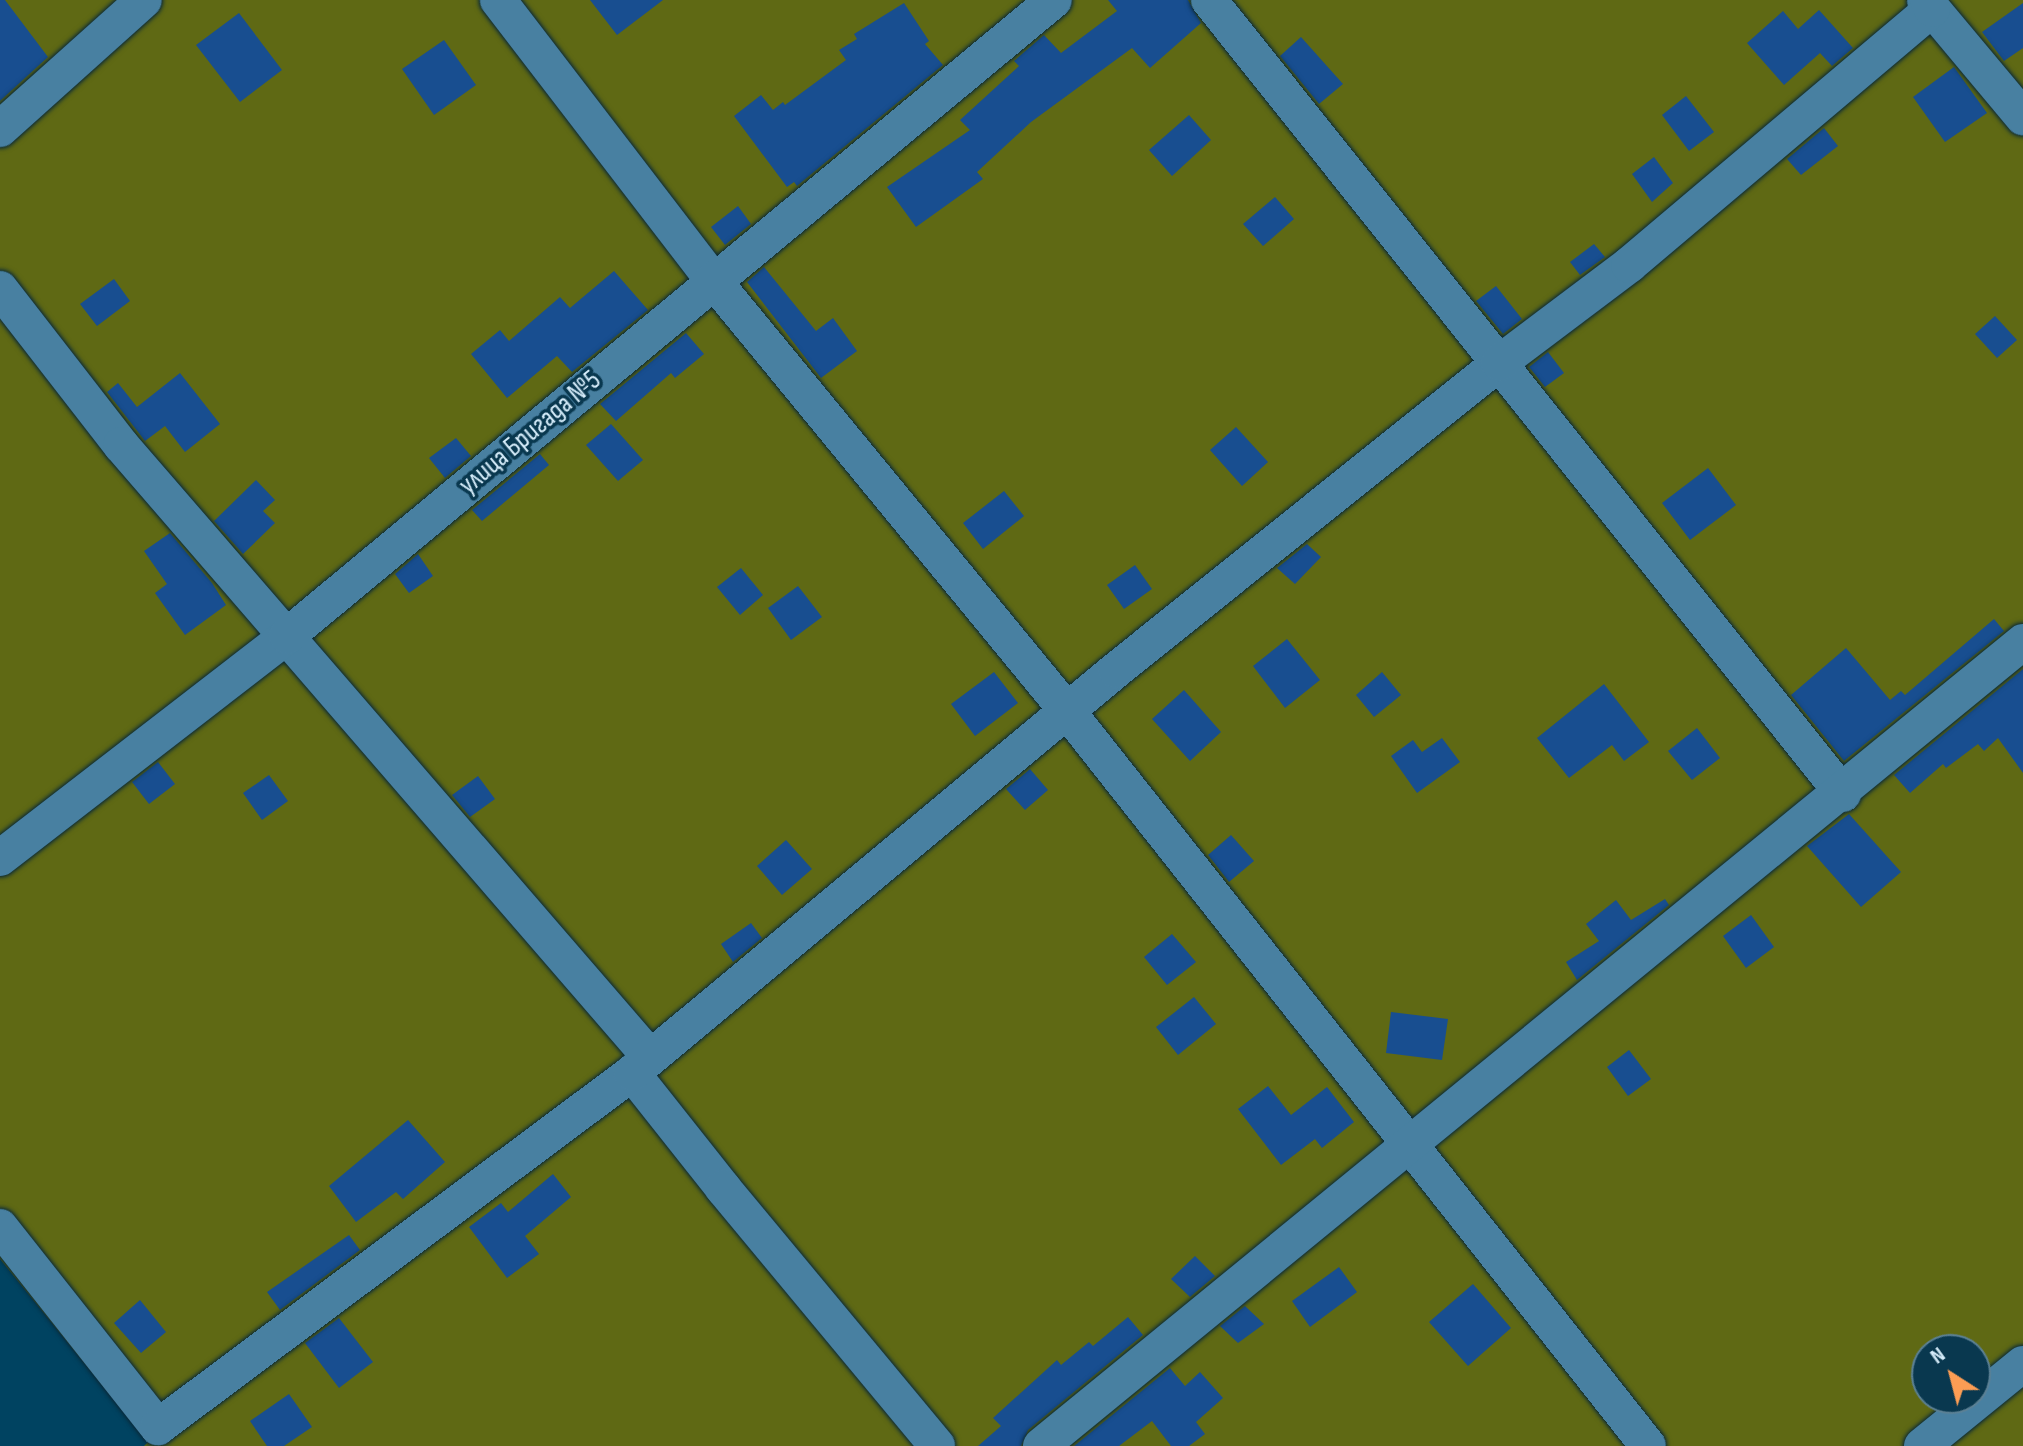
<!DOCTYPE html>
<meta charset="utf-8">
<style>
body{margin:0}
#map{position:relative;width:2023px;height:1446px;overflow:hidden;background:#004361;font-family:"Sofia Sans Condensed",sans-serif}
div>[style]{position:absolute}
.green>*{inset:0;background:#5f6914}
.building>*{inset:0;background:#184e90}
.roads{filter:drop-shadow(0 0 2px #092838) drop-shadow(0 0 2px #092838)}
.minor>*{height:36px;margin:-18px;padding:0 18px;transform-origin:18px;border-radius:18px;background:#4880a1}
span{translate:-50% -50%;white-space:nowrap;text-align:center;line-height:1.15;-webkit-text-stroke:7px #09384f;paint-order:stroke}
.street-label{font-size:28px;color:#d6edfb}
.north{position:absolute;left:1911px;top:1334px;width:80px;height:80px;box-sizing:border-box;background:#09384f;border:2px solid #5b8094;border-radius:50%;rotate:324deg;font-size:22px;font-weight:700;line-height:32px;text-align:center;color:#d6edfb}
.north::after{content:'';display:block;margin:auto;width:28px;height:36px;background:#fc9d54;clip-path:polygon(50% 0,100% 100%,50% 72%,0 100%)}
</style>
<div id="map">
<div class="green">
<i style="clip-path:polygon(evenodd,0 0,2023px 0,2023px 1446px,144px 1446px,148px 1442px,0 1259px,0 0,1927px 1350px,1975px 1350px,1975px 1398px,1927px 1398px,1927px 1350px)"></i>
</div>
<div class="building">
<i style="clip-path:polygon(0 0,5px 0,48px 57px,0 101px)"></i>
<i style="clip-path:polygon(590px 0,663px 0,617px 35px)"></i>
<i style="clip-path:polygon(1108px 0,1188px 0,1201px 23px,1150px 68px,1132px 48px,1031px 122px,977px 172px,983px 179px,916px 227px,887px 187px,970px 130px,960px 120px,1019px 66px,1014px 61px,1023px 53px,1044px 35px,1061px 53px,1117px 11px)"></i>
<i style="clip-path:polygon(904px 3px,929px 41px,925px 44px,943px 65px,797px 186px,794px 182px,787px 187px,734px 116px,761px 95px,773px 110px,783px 102px,785px 105px,846px 60px,839px 50px,857px 39px,854px 34px)"></i>
<i style="clip-path:polygon(2023px 3px,2023px 48px,2004px 61px,1982px 32px)"></i>
<i style="clip-path:polygon(1819px 10px,1853px 48px,1832px 66px,1820px 53px,1784px 85px,1747px 43px,1783px 11px,1798px 29px)"></i>
<i style="clip-path:polygon(239px 13px,282px 70px,240px 102px,196px 45px)"></i>
<i style="clip-path:polygon(1301px 37px,1343px 84px,1319px 104px,1280px 56px)"></i>
<i style="clip-path:polygon(444px 40px,476px 85px,434px 115px,402px 69px)"></i>
<i style="clip-path:polygon(1954px 67px,1987px 113px,1945px 142px,1913px 97px)"></i>
<i style="clip-path:polygon(1686px 96px,1714px 132px,1689px 151px,1662px 115px)"></i>
<i style="clip-path:polygon(1189px 115px,1211px 140px,1172px 176px,1149px 150px)"></i>
<i style="clip-path:polygon(1824px 128px,1838px 146px,1801px 175px,1787px 159px)"></i>
<i style="clip-path:polygon(1654px 157px,1673px 183px,1652px 202px,1632px 174px)"></i>
<i style="clip-path:polygon(1275px 197px,1294px 219px,1263px 246px,1243px 224px)"></i>
<i style="clip-path:polygon(738px 206px,751px 224px,725px 245px,711px 227px)"></i>
<i style="clip-path:polygon(1594px 244px,1605px 257px,1580px 275px,1570px 262px)"></i>
<i style="clip-path:polygon(764px 267px,816px 331px,833px 318px,857px 351px,821px 378px,747px 282px)"></i>
<i style="clip-path:polygon(614px 271px,648px 310px,572px 372px,557px 356px,507px 398px,471px 354px,500px 330px,509px 341px,560px 297px,570px 308px)"></i>
<i style="clip-path:polygon(114px 279px,130px 301px,97px 326px,80px 304px)"></i>
<i style="clip-path:polygon(1496px 286px,1522px 319px,1503px 334px,1476px 301px)"></i>
<i style="clip-path:polygon(1995px 316px,2017px 340px,1997px 358px,1975px 334px)"></i>
<i style="clip-path:polygon(686px 333px,704px 354px,675px 378px,671px 373px,616px 421px,600px 404px)"></i>
<i style="clip-path:polygon(1548px 352px,1564px 373px,1545px 387px,1529px 367px)"></i>
<i style="clip-path:polygon(180px 373px,220px 424px,185px 452px,165px 426px,145px 441px,107px 392px,118px 383px,137px 407px)"></i>
<i style="clip-path:polygon(611px 424px,643px 460px,618px 481px,586px 445px)"></i>
<i style="clip-path:polygon(1236px 427px,1268px 462px,1242px 486px,1210px 450px)"></i>
<i style="clip-path:polygon(456px 438px,471px 456px,445px 478px,429px 458px)"></i>
<i style="clip-path:polygon(540px 454px,549px 465px,482px 521px,472px 510px)"></i>
<i style="clip-path:polygon(1708px 468px,1736px 505px,1690px 540px,1662px 503px)"></i>
<i style="clip-path:polygon(256px 480px,275px 500px,263px 511px,275px 523px,243px 554px,214px 521px)"></i>
<i style="clip-path:polygon(1004px 491px,1024px 516px,983px 549px,963px 523px)"></i>
<i style="clip-path:polygon(170px 533px,212px 583px,226px 605px,185px 635px,155px 593px,167px 584px,144px 551px)"></i>
<i style="clip-path:polygon(1307px 544px,1321px 557px,1295px 584px,1277px 568px)"></i>
<i style="clip-path:polygon(418px 554px,433px 576px,409px 593px,395px 574px)"></i>
<i style="clip-path:polygon(1135px 565px,1152px 589px,1124px 609px,1107px 585px)"></i>
<i style="clip-path:polygon(741px 568px,763px 595px,740px 615px,717px 587px)"></i>
<i style="clip-path:polygon(798px 586px,822px 617px,791px 640px,768px 608px)"></i>
<i style="clip-path:polygon(1994px 619px,2004px 631px,1844px 761px,1791px 695px,1846px 648px,1890px 700px,1901px 691px,1905px 695px)"></i>
<i style="clip-path:polygon(1287px 639px,1320px 680px,1285px 708px,1253px 666px)"></i>
<i style="clip-path:polygon(2023px 669px,2023px 773px,1998px 738px,1984px 751px,1978px 744px,1946px 768px,1943px 764px,1910px 793px,1894px 775px)"></i>
<i style="clip-path:polygon(994px 672px,1018px 703px,975px 736px,951px 704px)"></i>
<i style="clip-path:polygon(1382px 672px,1401px 695px,1374px 717px,1356px 695px)"></i>
<i style="clip-path:polygon(1604px 684px,1649px 742px,1624px 761px,1612px 745px,1569px 778px,1537px 738px)"></i>
<i style="clip-path:polygon(1184px 690px,1221px 732px,1190px 761px,1152px 719px)"></i>
<i style="clip-path:polygon(1697px 728px,1720px 758px,1692px 780px,1668px 751px)"></i>
<i style="clip-path:polygon(1442px 738px,1460px 762px,1417px 793px,1391px 756px,1413px 740px,1422px 752px)"></i>
<i style="clip-path:polygon(158px 762px,175px 784px,149px 804px,132px 782px)"></i>
<i style="clip-path:polygon(1030px 769px,1048px 790px,1025px 810px,1006px 789px)"></i>
<i style="clip-path:polygon(269px 775px,288px 801px,262px 820px,243px 793px)"></i>
<i style="clip-path:polygon(478px 776px,495px 799px,470px 817px,452px 795px)"></i>
<i style="clip-path:polygon(1849px 814px,1901px 872px,1861px 907px,1807px 846px)"></i>
<i style="clip-path:polygon(1231px 835px,1254px 861px,1229px 882px,1208px 855px)"></i>
<i style="clip-path:polygon(786px 840px,812px 869px,782px 895px,757px 866px)"></i>
<i style="clip-path:polygon(1665px 899px,1669px 905px,1577px 980px,1566px 962px,1599px 941px,1586px 924px,1616px 900px,1631px 920px)"></i>
<i style="clip-path:polygon(1751px 915px,1774px 947px,1746px 968px,1723px 936px)"></i>
<i style="clip-path:polygon(751px 923px,762px 938px,733px 962px,721px 944px)"></i>
<i style="clip-path:polygon(1172px 934px,1196px 962px,1167px 985px,1144px 957px)"></i>
<i style="clip-path:polygon(1194px 997px,1216px 1024px,1178px 1055px,1156px 1027px)"></i>
<i style="clip-path:polygon(1391px 1012px,1448px 1019px,1442px 1060px,1386px 1053px)"></i>
<i style="clip-path:polygon(1629px 1050px,1651px 1079px,1628px 1096px,1607px 1067px)"></i>
<i style="clip-path:polygon(1268px 1086px,1291px 1115px,1327px 1087px,1354px 1122px,1322px 1148px,1315px 1139px,1281px 1165px,1238px 1109px)"></i>
<i style="clip-path:polygon(408px 1120px,445px 1162px,403px 1199px,396px 1192px,356px 1222px,329px 1186px)"></i>
<i style="clip-path:polygon(553px 1174px,571px 1197px,525px 1236px,539px 1254px,507px 1278px,469px 1227px,501px 1203px,508px 1212px)"></i>
<i style="clip-path:polygon(349px 1235px,360px 1250px,280px 1310px,267px 1292px)"></i>
<i style="clip-path:polygon(1195px 1256px,1215px 1276px,1190px 1297px,1171px 1279px)"></i>
<i style="clip-path:polygon(1339px 1267px,1357px 1292px,1310px 1327px,1292px 1301px)"></i>
<i style="clip-path:polygon(1473px 1284px,1511px 1328px,1468px 1366px,1429px 1322px)"></i>
<i style="clip-path:polygon(140px 1300px,166px 1332px,141px 1353px,114px 1323px)"></i>
<i style="clip-path:polygon(1245px 1306px,1264px 1324px,1238px 1343px,1220px 1326px)"></i>
<i style="clip-path:polygon(1128px 1317px,1143px 1335px,1028px 1430px,1021px 1446px,978px 1446px,1001px 1426px,993px 1418px,1057px 1360px,1061px 1365px,1089px 1342px,1093px 1346px)"></i>
<i style="clip-path:polygon(339px 1318px,373px 1362px,339px 1388px,305px 1343px)"></i>
<i style="clip-path:polygon(1170px 1368px,1185px 1386px,1200px 1372px,1223px 1398px,1196px 1422px,1205px 1434px,1189px 1446px,1171px 1446px,1152px 1421px,1119px 1446px,1074px 1446px)"></i>
<i style="clip-path:polygon(289px 1394px,312px 1427px,284px 1446px,267px 1446px,250px 1421px)"></i>
</div>
<div class="roads">
<div class="minor">
<i style="left:498px;top:0;width:353px;rotate:52.5deg"></i>
<i style="left:713px;top:280px;width:559px;rotate:50.59deg"></i>
<i style="left:1068px;top:712px;width:935px;rotate:51.68deg"></i>
<i style="left:1209px;top:0;width:1016px;rotate:51.39deg"></i>
<i style="left:1925px;top:0;width:153px;rotate:50.1deg"></i>
<i style="left:0;top:129px;width:193px;rotate:-41.9deg"></i>
<i style="left:0;top:289px;width:197px;rotate:52.2deg"></i>
<i style="left:121px;top:445px;width:809px;rotate:49.16deg"></i>
<i style="left:650px;top:1057px;width:24px;rotate:138deg"></i>
<i style="left:632px;top:1073px;width:147px;rotate:51.6deg"></i>
<i style="left:723px;top:1188px;width:335px;rotate:50.3deg"></i>
<i style="left:0;top:858px;width:363px;rotate:-37.7deg"></i>
<i style="left:287px;top:636px;width:996px;rotate:-39.67deg"></i>
<i style="left:0;top:1227px;width:255px;rotate:51.7deg"></i>
<i style="left:158px;top:1427px;width:592px;rotate:-36.75deg"></i>
<i style="left:632px;top:1073px;width:630px;rotate:-39.78deg"></i>
<i style="left:1116px;top:670px;width:491px;rotate:-38.7deg"></i>
<i style="left:1499px;top:363px;width:163px;rotate:-37deg"></i>
<i style="left:1629px;top:265px;width:397px;rotate:-40.2deg"></i>
<i style="left:1932px;top:9px;width:10px;rotate:-114deg"></i>
<i style="left:1041px;top:1446px;width:1269px;rotate:-39.31deg"></i>
<i style="left:1922px;top:1446px;width:130px;rotate:-39.1deg"></i>
</div>
</div>
<div class="street-label">
<span style="left:530px;top:433px;rotate:-40deg">улица Бригада №5</span>
</div>
<div class="north">N</div>
</div>
